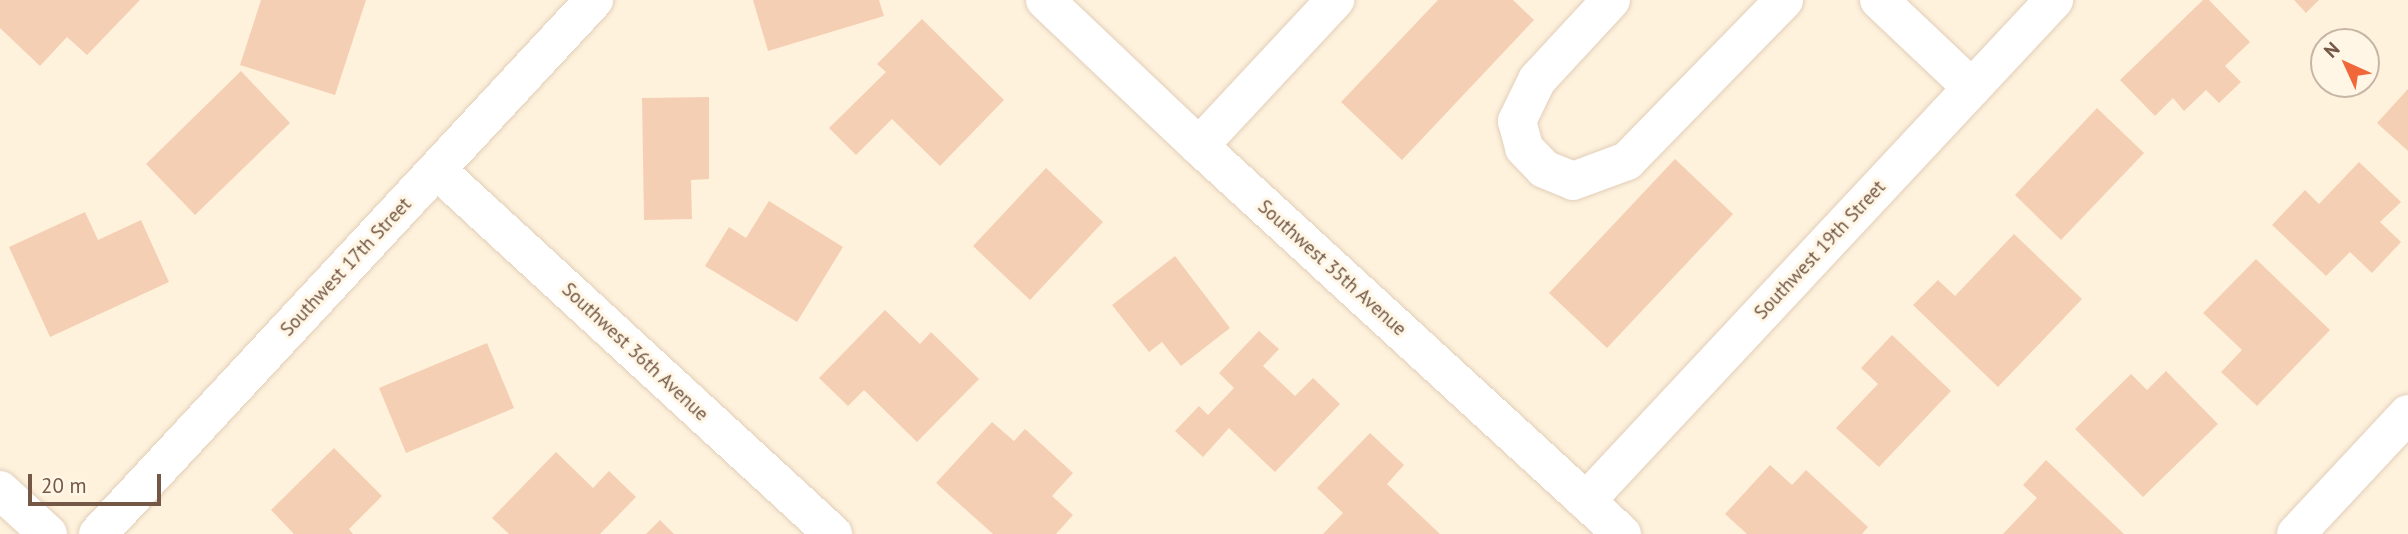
<!DOCTYPE html>
<style>
body{margin:0}
#map{position:relative;width:2408px;height:534px;overflow:hidden;background:#fef2dd;font-family:"PT Sans",sans-serif}
div>[style]{position:absolute}
.building>*{inset:0;background:#f5cfb3}
.roads{filter:drop-shadow(0 0 2px #e2ceb9) drop-shadow(0 0 2px #e2ceb9)}
.minor>*{height:38px;margin:-19px;padding:0 19px;transform-origin:19px;border-radius:19px;background:#fff}
span{translate:-50% -50%;white-space:nowrap;text-align:center;line-height:1.15;-webkit-text-stroke:6px #fff6e5;paint-order:stroke}
.street-label{font-size:19px;color:#745745}
.north{position:absolute;left:2310px;top:28px;width:70px;height:70px;box-sizing:border-box;background:#fff6e5;border:2px solid #c7b6a5;border-radius:50%;rotate:315deg;font-size:19px;font-weight:700;line-height:28px;text-align:center;color:#745745}
.north::after{content:'';display:block;margin:auto;width:24px;height:32px;background:#f0683a;clip-path:polygon(50% 0,100% 100%,50% 72%,0 100%)}
.scale{position:absolute;left:28px;top:474px;width:133px;height:32px;box-sizing:border-box;border:4px solid #745745;border-top:0;padding-left:9px;font-size:21px;line-height:24px;white-space:nowrap;color:#745745;-webkit-text-stroke:5px #fff6e5;paint-order:stroke}
</style>
<div id="map">
<div class="building">
<i style="clip-path:polygon(0 0,140px 0,87px 55px,67px 37px,40px 66px,0 28px)"></i>
<i style="clip-path:polygon(261px 0,366px 0,335px 95px,240px 65px)"></i>
<i style="clip-path:polygon(753px 0,879px 0,884px 16px,768px 51px)"></i>
<i style="clip-path:polygon(1438px 0,1513px 0,1534px 20px,1402px 160px,1341px 102px)"></i>
<i style="clip-path:polygon(2203px 0,2209px 0,2250px 42px,2225px 66px,2241px 82px,2219px 103px,2206px 90px,2184px 111px,2173px 98px,2155px 116px,2120px 80px)"></i>
<i style="clip-path:polygon(2294px 0,2319px 0,2306px 13px)"></i>
<i style="clip-path:polygon(922px 19px,1004px 100px,940px 166px,892px 119px,856px 155px,829px 128px,886px 72px,877px 64px)"></i>
<i style="clip-path:polygon(241px 71px,290px 123px,195px 215px,146px 164px)"></i>
<i style="clip-path:polygon(2408px 89px,2408px 151px,2377px 123px)"></i>
<i style="clip-path:polygon(709px 97px,709px 179px,691px 180px,692px 219px,644px 220px,642px 98px)"></i>
<i style="clip-path:polygon(2097px 108px,2144px 153px,2061px 240px,2015px 195px)"></i>
<i style="clip-path:polygon(1675px 159px,1733px 214px,1607px 348px,1549px 293px)"></i>
<i style="clip-path:polygon(2359px 162px,2401px 202px,2380px 222px,2401px 242px,2372px 273px,2350px 252px,2326px 276px,2272px 225px,2305px 190px,2319px 204px)"></i>
<i style="clip-path:polygon(1046px 168px,1103px 222px,1030px 300px,973px 246px)"></i>
<i style="clip-path:polygon(769px 201px,843px 247px,797px 322px,705px 266px,729px 227px,746px 238px)"></i>
<i style="clip-path:polygon(85px 212px,98px 240px,141px 220px,169px 282px,50px 337px,9px 247px)"></i>
<i style="clip-path:polygon(2014px 234px,2082px 299px,1998px 387px,1913px 305px,1938px 280px,1955px 296px)"></i>
<i style="clip-path:polygon(1175px 256px,1230px 328px,1181px 366px,1162px 342px,1149px 352px,1112px 305px)"></i>
<i style="clip-path:polygon(2256px 259px,2330px 330px,2257px 406px,2221px 372px,2242px 350px,2203px 313px)"></i>
<i style="clip-path:polygon(885px 310px,920px 344px,931px 332px,979px 379px,917px 442px,864px 390px,848px 406px,819px 378px)"></i>
<i style="clip-path:polygon(1259px 331px,1279px 349px,1263px 366px,1295px 396px,1313px 378px,1340px 404px,1275px 472px,1229px 428px,1203px 457px,1175px 431px,1199px 406px,1208px 415px,1234px 388px,1219px 373px)"></i>
<i style="clip-path:polygon(1892px 335px,1951px 391px,1879px 467px,1836px 428px,1878px 384px,1861px 368px)"></i>
<i style="clip-path:polygon(487px 343px,514px 408px,406px 453px,379px 388px)"></i>
<i style="clip-path:polygon(2166px 371px,2218px 424px,2143px 497px,2075px 429px,2131px 374px,2147px 390px)"></i>
<i style="clip-path:polygon(992px 422px,1014px 441px,1025px 429px,1073px 473px,1052px 496px,1073px 515px,1056px 534px,993px 534px,936px 483px)"></i>
<i style="clip-path:polygon(1370px 433px,1404px 465px,1387px 484px,1440px 534px,1323px 534px,1343px 513px,1317px 488px)"></i>
<i style="clip-path:polygon(334px 448px,382px 496px,349px 529px,353px 534px,294px 534px,271px 510px)"></i>
<i style="clip-path:polygon(556px 452px,593px 488px,609px 471px,636px 497px,600px 534px,509px 534px,492px 518px)"></i>
<i style="clip-path:polygon(2046px 460px,2124px 534px,2003px 534px,2037px 498px,2023px 485px)"></i>
<i style="clip-path:polygon(1770px 465px,1792px 485px,1806px 470px,1868px 527px,1862px 534px,1747px 534px,1725px 514px)"></i>
<i style="clip-path:polygon(660px 520px,674px 534px,646px 534px)"></i>
</div>
<div class="roads">
<div class="minor">
<i style="left:1045px;top:0;width:212px;rotate:43.5deg"></i>
<i style="left:1199px;top:146px;width:574px;rotate:42.53deg"></i>
<i style="left:1611px;top:0;width:109px;rotate:132.8deg"></i>
<i style="left:1537px;top:80px;width:46px;rotate:116deg"></i>
<i style="left:1517px;top:121px;width:28px;rotate:75deg"></i>
<i style="left:1524px;top:148px;width:29px;rotate:46deg"></i>
<i style="left:1544px;top:169px;width:31px;rotate:22deg"></i>
<i style="left:1573px;top:181px;width:58px;rotate:-20.3deg"></i>
<i style="left:1627px;top:161px;width:225px;rotate:-45.7deg"></i>
<i style="left:1879px;top:0;width:128px;rotate:43.4deg"></i>
<i style="left:1199px;top:146px;width:200px;rotate:-47deg"></i>
<i style="left:437px;top:170px;width:538px;rotate:42.59deg"></i>
<i style="left:0;top:490px;width:65px;rotate:42.5deg"></i>
<i style="left:1586px;top:501px;width:686px;rotate:-46.95deg"></i>
<i style="left:98px;top:534px;width:729px;rotate:-47.11deg"></i>
<i style="left:2296px;top:534px;width:164px;rotate:-47deg"></i>
</div>
</div>
<div class="street-label">
<span style="left:1820px;top:250px;rotate:-47deg">Southwest 19th Street</span>
<span style="left:346px;top:267px;rotate:-47deg">Southwest 17th Street</span>
<span style="left:1332px;top:268px;rotate:42deg">Southwest 35th Avenue</span>
<span style="left:635px;top:352px;rotate:43deg">Southwest 36th Avenue</span>
</div>
<div class="north">N</div>
<div class="scale">20 m</div>
</div>
